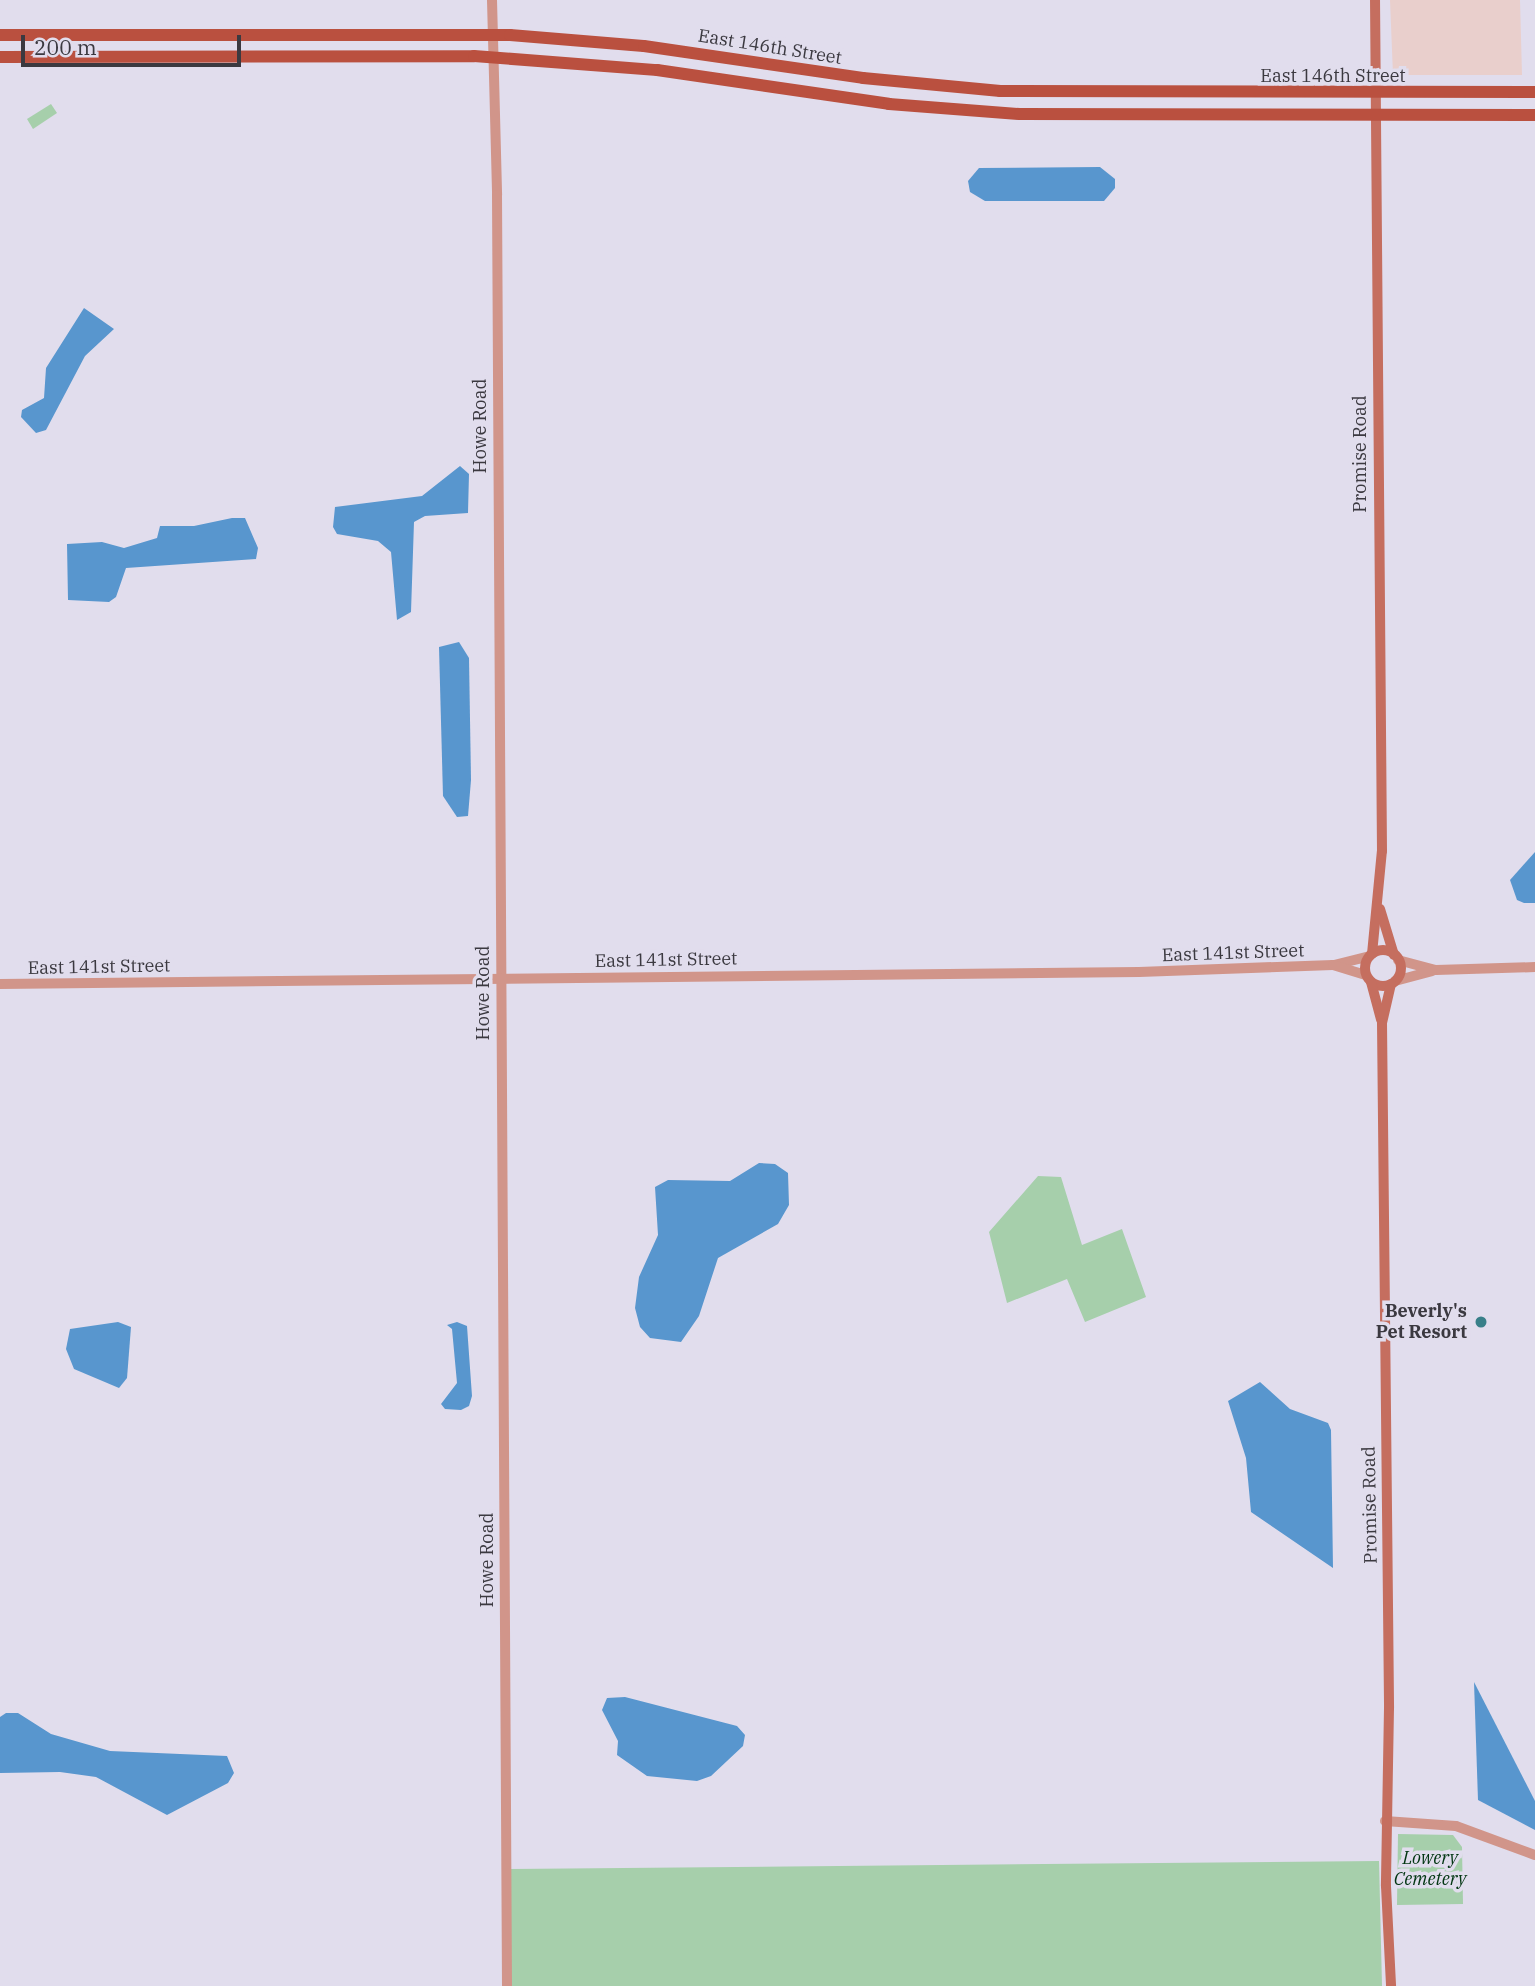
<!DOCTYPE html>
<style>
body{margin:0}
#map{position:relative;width:1535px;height:1986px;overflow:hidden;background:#e1dded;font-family:"IBM Plex Serif",serif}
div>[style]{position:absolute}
.commercial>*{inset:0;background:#e9cfcc}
.green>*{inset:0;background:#a6cfab}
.water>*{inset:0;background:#5896ce}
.tertiary>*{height:10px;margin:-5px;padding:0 5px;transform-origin:5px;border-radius:5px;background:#d1958a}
.secondary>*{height:10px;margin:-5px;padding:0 5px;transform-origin:5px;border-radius:5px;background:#c56e5f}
.secondary>.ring{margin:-5px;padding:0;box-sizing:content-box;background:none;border:10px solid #c56e5f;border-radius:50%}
.primary>*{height:12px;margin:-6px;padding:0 6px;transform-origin:6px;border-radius:6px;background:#ba503f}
.dots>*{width:19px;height:19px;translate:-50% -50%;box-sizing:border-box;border:4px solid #e1dded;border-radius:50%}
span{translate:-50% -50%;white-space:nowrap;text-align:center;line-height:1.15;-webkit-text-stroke:7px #e1dded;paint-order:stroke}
.street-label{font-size:18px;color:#3b3940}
.poi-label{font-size:18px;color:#3b3940;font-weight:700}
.right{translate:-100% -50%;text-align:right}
.park-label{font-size:18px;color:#023612;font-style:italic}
.scale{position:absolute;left:21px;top:35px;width:220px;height:32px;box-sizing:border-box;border:4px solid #3b3940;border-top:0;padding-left:9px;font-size:21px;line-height:24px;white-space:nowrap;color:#3b3940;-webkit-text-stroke:5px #e1dded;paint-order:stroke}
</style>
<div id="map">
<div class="commercial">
<i style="clip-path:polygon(1390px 0,1520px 0,1522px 75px,1393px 75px)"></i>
</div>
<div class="green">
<i style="clip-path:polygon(51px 104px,57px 113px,33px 129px,27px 119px)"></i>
<i style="clip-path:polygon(1038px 1176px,1061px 1177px,1082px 1245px,1122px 1229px,1146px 1297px,1085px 1322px,1067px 1279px,1007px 1303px,989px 1232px)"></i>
<i style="clip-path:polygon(1398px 1834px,1453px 1835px,1462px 1847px,1463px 1904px,1397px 1905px)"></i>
<i style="clip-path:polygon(1379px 1861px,1382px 1986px,510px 1986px,511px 1869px)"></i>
</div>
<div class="water">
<i style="clip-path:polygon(1100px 167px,1115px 179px,1115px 188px,1104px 201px,985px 201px,970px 192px,968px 181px,979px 168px)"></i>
<i style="clip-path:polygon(84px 308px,114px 329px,85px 356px,46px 430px,36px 433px,21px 417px,22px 410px,44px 398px,46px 368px)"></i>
<i style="clip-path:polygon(460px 466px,469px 474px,468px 513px,425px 516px,414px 522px,411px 612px,397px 620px,391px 552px,378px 541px,337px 534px,333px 527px,335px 507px,422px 496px)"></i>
<i style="clip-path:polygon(232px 518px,245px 518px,258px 548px,256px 559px,126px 568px,116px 597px,109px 602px,68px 600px,67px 544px,102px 542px,124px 548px,157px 538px,160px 526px,194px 526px)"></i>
<i style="clip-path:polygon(459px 642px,469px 658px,471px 780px,468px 816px,457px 817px,443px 796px,439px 647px)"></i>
<i style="clip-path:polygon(1535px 852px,1535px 903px,1524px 903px,1517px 900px,1510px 880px)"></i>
<i style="clip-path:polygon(759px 1163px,775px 1164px,788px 1173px,789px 1205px,778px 1224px,718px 1258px,699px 1316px,681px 1342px,650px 1338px,640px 1327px,635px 1308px,639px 1277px,658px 1235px,655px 1187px,668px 1180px,730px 1181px)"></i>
<i style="clip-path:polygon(118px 1322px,131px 1327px,127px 1378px,119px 1388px,74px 1369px,66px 1349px,70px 1329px)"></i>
<i style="clip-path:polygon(457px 1322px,467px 1326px,472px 1396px,469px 1406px,461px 1410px,445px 1409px,441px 1404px,457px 1383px,452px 1329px,447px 1325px)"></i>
<i style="clip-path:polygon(1260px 1382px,1290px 1409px,1328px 1423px,1331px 1430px,1333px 1568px,1251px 1512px,1246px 1458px,1228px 1401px)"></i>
<i style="clip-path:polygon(1474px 1682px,1535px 1801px,1535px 1830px,1478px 1800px)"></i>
<i style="clip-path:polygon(625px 1697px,737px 1726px,745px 1735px,743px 1746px,711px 1776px,697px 1781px,647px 1776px,617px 1755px,618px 1741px,602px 1710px,607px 1698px)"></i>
<i style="clip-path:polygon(6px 1713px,18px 1713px,51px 1734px,110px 1751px,227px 1756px,234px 1773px,228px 1783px,167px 1815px,96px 1777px,60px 1772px,0 1773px,0 1717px)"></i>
</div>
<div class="tertiary">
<i style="left:492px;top:0;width:195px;rotate:88.5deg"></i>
<i style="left:497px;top:195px;width:1791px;rotate:89.68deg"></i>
<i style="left:1398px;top:960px;width:39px;rotate:15deg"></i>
<i style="left:1436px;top:970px;width:99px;rotate:-1.7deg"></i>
<i style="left:1334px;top:965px;width:37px;rotate:-14deg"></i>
<i style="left:1395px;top:981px;width:38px;rotate:-15deg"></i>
<i style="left:0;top:984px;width:1139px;rotate:-0.6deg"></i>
<i style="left:1139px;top:972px;width:194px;rotate:-2.1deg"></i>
<i style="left:1333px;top:965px;width:34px;rotate:17deg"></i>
<i style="left:1385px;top:1821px;width:71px;rotate:4deg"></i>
<i style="left:1456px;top:1826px;width:84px;rotate:20.2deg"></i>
</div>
<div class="secondary">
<i style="left:1380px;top:909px;width:48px;rotate:73.1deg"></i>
<i class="ring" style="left:1365px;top:950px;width:26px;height:26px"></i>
<i style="left:1372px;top:954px;width:103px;rotate:-84.5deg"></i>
<i style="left:1382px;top:851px;width:851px;rotate:-90.47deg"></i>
<i style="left:1371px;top:982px;width:39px;rotate:75deg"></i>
<i style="left:1391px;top:984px;width:40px;rotate:103deg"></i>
<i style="left:1382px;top:1023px;width:685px;rotate:89.41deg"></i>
<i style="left:1389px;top:1708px;width:178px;rotate:91deg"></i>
<i style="left:1386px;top:1886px;width:100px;rotate:87.1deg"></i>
</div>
<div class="primary">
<i style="left:0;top:35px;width:510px"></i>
<i style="left:510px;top:35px;width:134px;rotate:4.7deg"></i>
<i style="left:644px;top:46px;width:221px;rotate:8.3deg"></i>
<i style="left:863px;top:78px;width:138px;rotate:5.4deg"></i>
<i style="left:1000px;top:91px;width:535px;rotate:0.11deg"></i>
<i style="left:0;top:57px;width:474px;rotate:-0.1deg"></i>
<i style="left:474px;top:56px;width:184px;rotate:4.4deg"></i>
<i style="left:657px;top:70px;width:234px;rotate:8.3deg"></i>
<i style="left:889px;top:104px;width:131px;rotate:4.4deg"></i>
<i style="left:1020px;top:114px;width:515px;rotate:0.11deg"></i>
</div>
<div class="dots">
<i style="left:1481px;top:1322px;background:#387f89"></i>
</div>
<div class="street-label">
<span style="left:770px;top:47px;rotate:9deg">East 146th Street</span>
<span style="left:1333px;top:76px">East 146th Street</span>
<span style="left:480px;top:426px;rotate:-90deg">Howe Road</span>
<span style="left:1360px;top:454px;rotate:-90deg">Promise Road</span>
<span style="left:1233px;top:953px;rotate:-2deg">East 141st Street</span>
<span style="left:666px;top:960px;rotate:-1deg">East 141st Street</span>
<span style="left:99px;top:967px;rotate:-1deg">East 141st Street</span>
<span style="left:483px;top:993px;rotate:-90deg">Howe Road</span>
<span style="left:1370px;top:1505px;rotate:-91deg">Promise Road</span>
<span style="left:487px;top:1560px;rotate:-90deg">Howe Road</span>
</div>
<div class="poi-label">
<span class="right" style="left:1467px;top:1322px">Beverly's<br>Pet Resort</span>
</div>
<div class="park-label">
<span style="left:1430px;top:1869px">Lowery<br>Cemetery</span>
</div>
<div class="scale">200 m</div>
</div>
